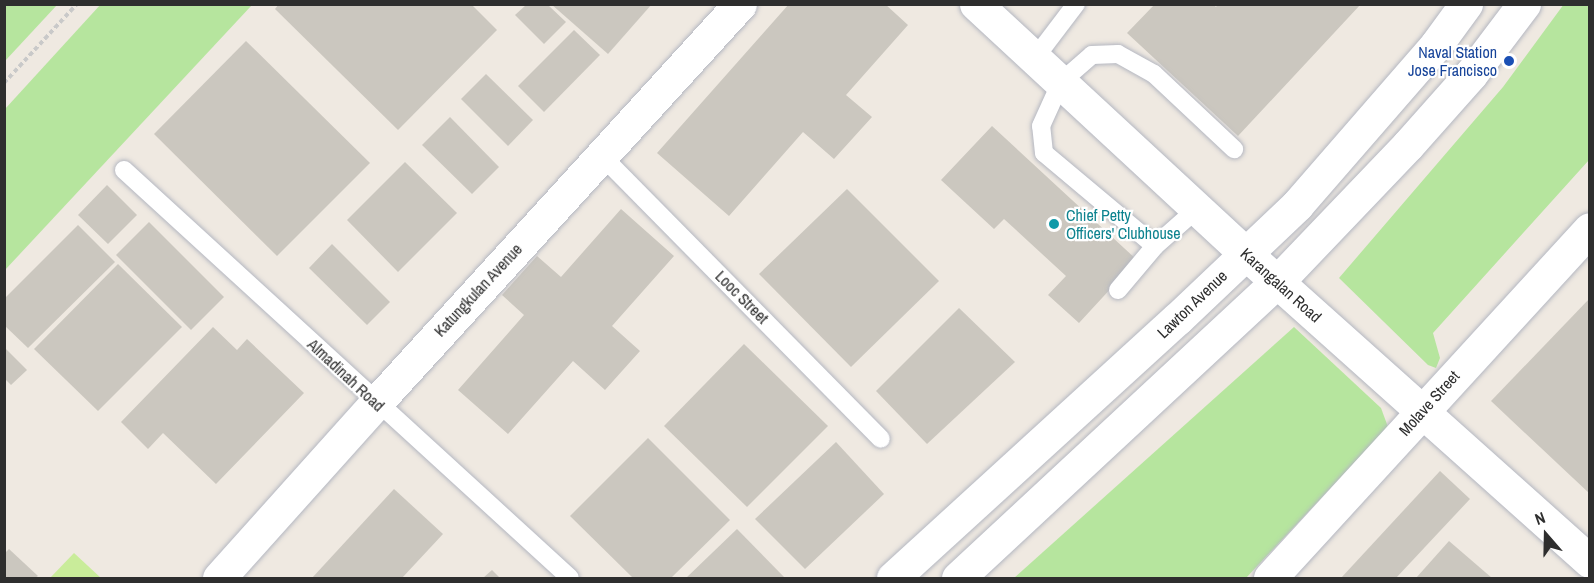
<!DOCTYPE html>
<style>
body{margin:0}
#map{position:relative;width:1594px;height:583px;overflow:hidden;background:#efe9e1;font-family:"Archivo Narrow",sans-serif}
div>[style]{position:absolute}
.green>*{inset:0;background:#b6e59e}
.pitch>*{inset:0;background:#c9ec9a}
.building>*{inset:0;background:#cbc7bf}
.path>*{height:4px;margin-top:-2px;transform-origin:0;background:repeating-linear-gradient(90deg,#c9c9c9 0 4.5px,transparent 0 7.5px)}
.roads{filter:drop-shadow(0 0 2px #b4b7c1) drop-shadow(0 0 2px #b4b7c1)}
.service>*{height:18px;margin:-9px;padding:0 9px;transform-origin:9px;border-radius:9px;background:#fff}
.minor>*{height:33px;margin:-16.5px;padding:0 16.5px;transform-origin:16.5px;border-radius:16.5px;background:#fff}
.secondary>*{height:33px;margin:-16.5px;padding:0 16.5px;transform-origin:16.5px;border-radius:16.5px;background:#fff}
.dots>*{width:16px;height:16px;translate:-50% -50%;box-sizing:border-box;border:3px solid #fff;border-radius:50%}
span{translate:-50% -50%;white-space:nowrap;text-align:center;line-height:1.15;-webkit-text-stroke:4.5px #fff;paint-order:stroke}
.transit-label{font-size:16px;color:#164399}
.right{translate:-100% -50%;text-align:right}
.culture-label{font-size:16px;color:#0d838f}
.left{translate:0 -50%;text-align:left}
.street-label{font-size:16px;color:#2e2e2e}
.frame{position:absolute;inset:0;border:6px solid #2e2e2e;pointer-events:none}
.north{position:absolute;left:1516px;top:505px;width:60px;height:60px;-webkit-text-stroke:4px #fff;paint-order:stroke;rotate:340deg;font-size:16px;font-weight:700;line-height:24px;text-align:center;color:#2e2e2e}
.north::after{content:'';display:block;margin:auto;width:21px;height:27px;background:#2e2e2e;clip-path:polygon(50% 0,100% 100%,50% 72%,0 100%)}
</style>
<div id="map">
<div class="green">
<i style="clip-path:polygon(5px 4px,57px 5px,5px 61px,4px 5px)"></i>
<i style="clip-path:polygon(101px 4px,252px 5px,5px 270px,5px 109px)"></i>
<i style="clip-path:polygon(1564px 4px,1589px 5px,1589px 160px,1433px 333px,1440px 358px,1436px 368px,1428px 365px,1339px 278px,1503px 87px)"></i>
<i style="clip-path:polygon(1294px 327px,1381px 408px,1388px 427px,1246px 578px,1014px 578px)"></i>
</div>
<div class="pitch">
<i style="clip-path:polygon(74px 553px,101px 578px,50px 578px)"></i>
</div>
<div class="building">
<i style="clip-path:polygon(279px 4px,471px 4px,497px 30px,398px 130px,275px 9px)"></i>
<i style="clip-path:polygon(551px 4px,652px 4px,608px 54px)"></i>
<i style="clip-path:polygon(789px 4px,885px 4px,908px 25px,846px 95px,872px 117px,834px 159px,803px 132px,729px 216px,657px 153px)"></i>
<i style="clip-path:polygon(1155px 4px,1213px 4px,1216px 7px,1218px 4px,1361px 4px,1238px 136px,1127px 33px)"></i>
<i style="clip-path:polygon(526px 5px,548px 5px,566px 22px,544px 44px,515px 15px)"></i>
<i style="clip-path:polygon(574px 30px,600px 55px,544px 112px,518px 86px)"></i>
<i style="clip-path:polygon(246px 41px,370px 163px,277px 256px,154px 134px)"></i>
<i style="clip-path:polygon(486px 74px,533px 120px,508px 146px,461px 99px)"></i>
<i style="clip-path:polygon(450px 117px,499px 167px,472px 194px,422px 145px)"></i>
<i style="clip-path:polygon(992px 126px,1137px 260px,1079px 323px,1048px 295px,1066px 276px,1004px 219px,994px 229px,941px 180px)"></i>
<i style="clip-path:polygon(405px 162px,457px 213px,398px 272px,347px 220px)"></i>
<i style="clip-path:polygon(107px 185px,137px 215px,108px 244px,78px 215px)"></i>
<i style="clip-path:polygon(847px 189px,939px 281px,851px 367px,759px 274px)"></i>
<i style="clip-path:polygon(621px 209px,674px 256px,612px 326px,640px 351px,605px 390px,573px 361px,508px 434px,458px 390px,524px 315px,502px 295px,537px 256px,561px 277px)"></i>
<i style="clip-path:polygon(149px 222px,224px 297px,191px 330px,116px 255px)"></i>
<i style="clip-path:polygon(78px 225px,115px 262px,28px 348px,4px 325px,4px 299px)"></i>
<i style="clip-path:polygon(332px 244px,390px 302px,367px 325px,309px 268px)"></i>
<i style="clip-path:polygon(118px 264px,182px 327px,98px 411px,34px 349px)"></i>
<i style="clip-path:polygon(1590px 298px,1590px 494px,1491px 401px)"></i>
<i style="clip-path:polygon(959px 308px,1015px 362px,927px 444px,876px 391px)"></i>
<i style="clip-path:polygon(213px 327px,237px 350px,247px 339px,304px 393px,216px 484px,163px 433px,148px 449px,121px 422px)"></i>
<i style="clip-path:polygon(744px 344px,828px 426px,747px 507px,664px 426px)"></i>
<i style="clip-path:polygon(4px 347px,27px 370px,11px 385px,4px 378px)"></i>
<i style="clip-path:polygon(648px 438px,730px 520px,671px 578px,633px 578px,570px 516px)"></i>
<i style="clip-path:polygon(836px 442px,884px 494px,805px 569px,755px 519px)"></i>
<i style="clip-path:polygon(1440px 471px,1470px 499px,1396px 578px,1341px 578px)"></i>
<i style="clip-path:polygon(394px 489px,443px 534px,402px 578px,312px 578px)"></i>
<i style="clip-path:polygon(737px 529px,785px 578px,686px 578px)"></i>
<i style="clip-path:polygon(1449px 541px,1492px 578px,1416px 578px)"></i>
<i style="clip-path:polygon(9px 549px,38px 576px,35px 578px,4px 578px,4px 554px)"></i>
<i style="clip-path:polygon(492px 570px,500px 578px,483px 578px)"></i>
</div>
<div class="path">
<i style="left:4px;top:83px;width:108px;rotate:-47.3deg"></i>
</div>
<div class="roads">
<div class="service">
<i style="left:1035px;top:58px;width:68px;rotate:-52.8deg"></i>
<i style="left:602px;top:156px;width:397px;rotate:45.4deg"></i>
<i style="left:124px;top:170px;width:604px;rotate:42.45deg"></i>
<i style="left:1155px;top:246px;width:145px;rotate:-140deg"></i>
<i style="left:1044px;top:153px;width:27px;rotate:-96deg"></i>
<i style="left:1041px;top:126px;width:48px;rotate:-65.6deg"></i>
<i style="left:1061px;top:82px;width:41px;rotate:-41.1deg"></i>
<i style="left:1092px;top:55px;width:26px;rotate:-2deg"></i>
<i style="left:1118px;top:54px;width:41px;rotate:29.1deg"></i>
<i style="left:1154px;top:74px;width:110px;rotate:43.2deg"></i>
<i style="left:1118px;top:290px;width:57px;rotate:-49.9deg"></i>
<i style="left:1155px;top:246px;width:57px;rotate:-41.5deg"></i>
</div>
<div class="minor">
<i style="left:976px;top:4px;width:367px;rotate:42.8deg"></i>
<i style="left:1245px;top:253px;width:462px;rotate:41.8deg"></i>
<i style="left:219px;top:578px;width:235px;rotate:-48.1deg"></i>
<i style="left:376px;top:403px;width:540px;rotate:-47.63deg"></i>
<i style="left:1270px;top:578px;width:473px;rotate:-47.5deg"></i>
</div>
<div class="secondary">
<i style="left:893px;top:578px;width:384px;rotate:-42.4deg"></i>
<i style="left:1177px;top:319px;width:166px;rotate:-43.5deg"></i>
<i style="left:1297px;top:205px;width:212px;rotate:-49deg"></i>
<i style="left:1436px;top:45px;width:51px;rotate:-53.8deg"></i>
<i style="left:958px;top:578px;width:437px;rotate:-42.9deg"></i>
<i style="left:1278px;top:281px;width:188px;rotate:-46.3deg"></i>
<i style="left:1408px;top:145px;width:95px;rotate:-48.4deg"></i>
<i style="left:1471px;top:74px;width:88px;rotate:-52.9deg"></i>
</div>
</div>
<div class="dots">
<i style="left:1509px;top:61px;background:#1a4fb4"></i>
<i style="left:1054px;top:224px;background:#0f9aa8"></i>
</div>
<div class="transit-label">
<span class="right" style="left:1497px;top:61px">Naval Station<br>Jose Francisco</span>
</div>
<div class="culture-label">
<span class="left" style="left:1066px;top:224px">Chief Petty<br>Officers' Clubhouse</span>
</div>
<div class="street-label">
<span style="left:1281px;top:285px;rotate:42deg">Karangalan Road</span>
<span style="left:478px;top:290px;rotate:-47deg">Katungkulan Avenue</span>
<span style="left:742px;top:297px;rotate:45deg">Looc Street</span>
<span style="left:1192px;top:304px;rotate:-44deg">Lawton Avenue</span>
<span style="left:346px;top:375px;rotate:43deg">Almadinah Road</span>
<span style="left:1429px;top:403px;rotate:-48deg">Molave Street</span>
</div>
<div class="frame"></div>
<div class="north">N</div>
</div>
